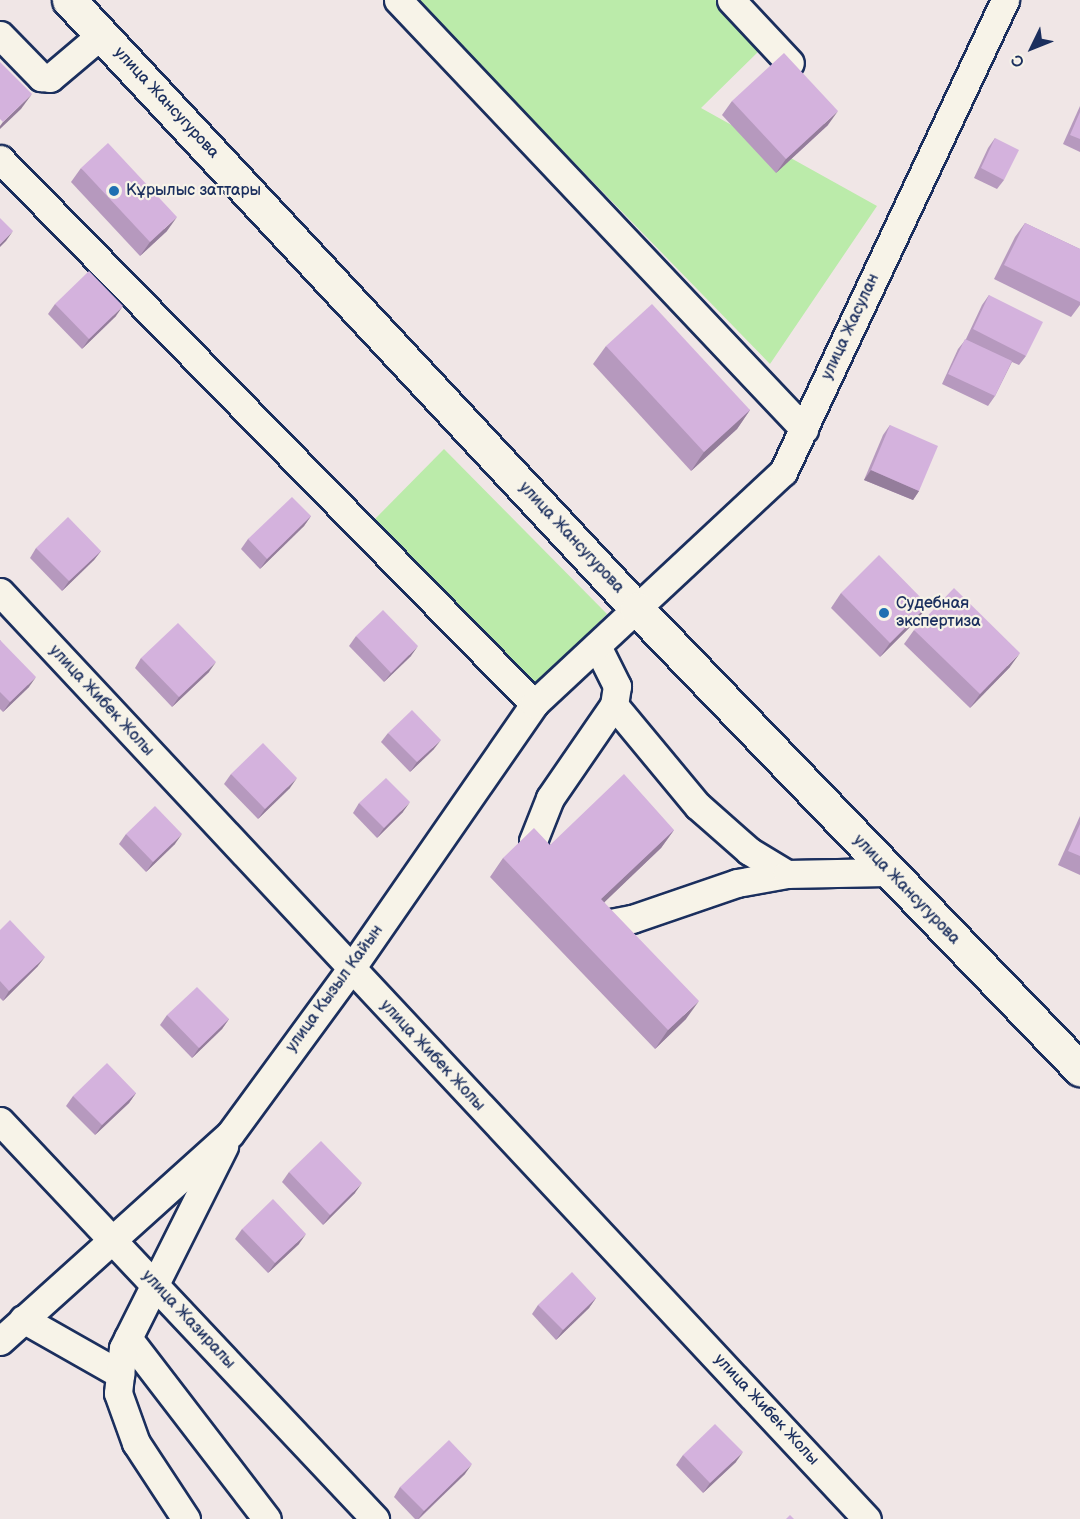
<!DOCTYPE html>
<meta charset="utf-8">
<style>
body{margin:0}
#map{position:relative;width:1080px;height:1519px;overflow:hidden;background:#f0e6e6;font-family:"Balsamiq Sans",sans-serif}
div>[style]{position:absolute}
.green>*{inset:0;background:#bbebaa}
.roads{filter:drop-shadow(2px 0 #1b2f5e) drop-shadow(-2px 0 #1b2f5e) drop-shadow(0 2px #1b2f5e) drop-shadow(0 -2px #1b2f5e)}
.minor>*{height:27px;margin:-13.5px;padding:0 13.5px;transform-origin:13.5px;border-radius:13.5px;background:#f7f3e8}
.major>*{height:33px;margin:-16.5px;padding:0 16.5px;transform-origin:16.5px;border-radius:16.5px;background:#f7f3e8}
.wall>*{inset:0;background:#b699be}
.shaded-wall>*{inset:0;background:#947d9b}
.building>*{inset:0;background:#d4b2dd}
.dots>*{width:16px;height:16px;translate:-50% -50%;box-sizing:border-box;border:3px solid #f7f3e8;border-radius:50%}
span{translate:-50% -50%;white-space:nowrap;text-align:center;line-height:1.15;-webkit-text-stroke:4.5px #f7f3e8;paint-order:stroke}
.street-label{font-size:16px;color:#1b2f5e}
.poi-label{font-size:16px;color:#1b2f5e}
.left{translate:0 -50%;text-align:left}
.north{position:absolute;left:1002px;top:18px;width:60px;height:60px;-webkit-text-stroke:4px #f7f3e8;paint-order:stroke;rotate:227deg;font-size:16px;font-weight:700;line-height:24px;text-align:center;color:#1b2f5e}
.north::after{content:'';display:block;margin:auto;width:21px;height:27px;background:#1b2f5e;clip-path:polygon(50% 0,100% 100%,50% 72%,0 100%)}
</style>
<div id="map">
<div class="green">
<i style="clip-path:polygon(416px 0,715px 0,761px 49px,701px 108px,877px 206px,770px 364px)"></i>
<i style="clip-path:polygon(444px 449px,607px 614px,532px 689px,374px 520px)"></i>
</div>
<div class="roads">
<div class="minor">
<i style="left:398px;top:0;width:591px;rotate:46.58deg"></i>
<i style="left:731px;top:0;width:86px;rotate:46.9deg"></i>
<i style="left:0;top:35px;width:59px;rotate:45.7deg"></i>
<i style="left:41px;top:77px;width:9px;rotate:6deg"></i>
<i style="left:50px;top:78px;width:68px;rotate:-40.2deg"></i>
<i style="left:0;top:159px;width:763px;rotate:45.58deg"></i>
<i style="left:0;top:592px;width:1269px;rotate:46.92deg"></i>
<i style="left:614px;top:705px;width:131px;rotate:50.3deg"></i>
<i style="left:698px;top:806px;width:68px;rotate:41.4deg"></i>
<i style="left:749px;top:851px;width:44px;rotate:31.2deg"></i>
<i style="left:537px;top:863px;width:22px;rotate:-100deg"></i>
<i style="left:533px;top:841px;width:46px;rotate:-68.4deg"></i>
<i style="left:550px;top:798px;width:113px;rotate:-55.5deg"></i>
<i style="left:614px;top:705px;width:19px;rotate:-81deg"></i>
<i style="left:617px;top:686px;width:45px;rotate:-116.6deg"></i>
<i style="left:595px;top:926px;width:38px;rotate:-11deg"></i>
<i style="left:632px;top:919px;width:111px;rotate:-18.9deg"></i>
<i style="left:737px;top:883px;width:51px;rotate:-10.2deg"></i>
<i style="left:787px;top:874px;width:100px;rotate:-1.1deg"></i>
<i style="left:0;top:1121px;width:547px;rotate:46.7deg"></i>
<i style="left:23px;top:1319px;width:112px;rotate:29.6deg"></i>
<i style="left:128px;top:1338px;width:228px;rotate:52.5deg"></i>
<i style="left:0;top:1341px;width:309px;rotate:-42deg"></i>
<i style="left:230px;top:1134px;width:203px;rotate:-53.8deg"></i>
<i style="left:350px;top:970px;width:323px;rotate:-55.3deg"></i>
<i style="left:534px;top:704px;width:340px;rotate:-43deg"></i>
<i style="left:783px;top:472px;width:522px;rotate:-64.81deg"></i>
<i style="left:186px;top:1519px;width:91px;rotate:-123.3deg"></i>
<i style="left:136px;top:1443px;width:53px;rotate:-109.8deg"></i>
<i style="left:118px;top:1393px;width:45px;rotate:-83.7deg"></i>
<i style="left:123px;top:1348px;width:226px;rotate:-63.4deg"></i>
</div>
<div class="major">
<i style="left:69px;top:0;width:833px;rotate:47deg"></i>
<i style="left:637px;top:609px;width:639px;rotate:46.08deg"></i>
</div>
</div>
<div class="wall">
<i style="clip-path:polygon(732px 101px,828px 125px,776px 173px,722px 115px)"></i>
<i style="clip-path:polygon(1080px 106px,1080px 152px,1063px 144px)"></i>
<i style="clip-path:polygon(995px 138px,1004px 180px,997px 189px,974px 178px,988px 148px)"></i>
<i style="clip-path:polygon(81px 168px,167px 231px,140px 256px,71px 182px)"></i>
<i style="clip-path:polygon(1025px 223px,1080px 249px,1080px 305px,1071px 317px,994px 279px,1015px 237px)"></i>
<i style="clip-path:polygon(989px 295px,1026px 356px,1019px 365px,1012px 362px,995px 396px,988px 406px,942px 384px,958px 349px,966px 339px,982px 305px)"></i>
<i style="clip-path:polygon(55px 304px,116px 316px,82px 349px,48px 314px)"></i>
<i style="clip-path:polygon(606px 346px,750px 410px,737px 429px,691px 471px,593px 364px)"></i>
<i style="clip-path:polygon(890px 425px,919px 491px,913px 500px,864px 480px,883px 435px)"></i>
<i style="clip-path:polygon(311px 516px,304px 526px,260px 569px,241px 549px,248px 539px)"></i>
<i style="clip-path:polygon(36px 548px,101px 551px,94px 560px,62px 591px,30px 558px)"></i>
<i style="clip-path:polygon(841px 593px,928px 605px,918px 619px,880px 657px,831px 608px)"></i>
<i style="clip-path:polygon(914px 630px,1010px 667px,970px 708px,904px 644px)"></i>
<i style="clip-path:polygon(356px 636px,411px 656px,384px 682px,349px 646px)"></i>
<i style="clip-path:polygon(0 640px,29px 687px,3px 712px,0 709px)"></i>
<i style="clip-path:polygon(141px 658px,209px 672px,172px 707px,135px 668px)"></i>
<i style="clip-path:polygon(388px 733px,434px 749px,410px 772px,381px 742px)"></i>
<i style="clip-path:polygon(231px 774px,290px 788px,258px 819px,224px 784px)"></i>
<i style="clip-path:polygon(359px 803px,403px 812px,377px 838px,353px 813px)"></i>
<i style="clip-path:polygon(1080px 816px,1080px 875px,1058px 865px)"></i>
<i style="clip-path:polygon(674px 830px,661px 848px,604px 902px,686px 1019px,655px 1049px,490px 877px,503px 858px,550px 845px)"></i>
<i style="clip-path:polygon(126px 834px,175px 844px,146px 872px,119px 844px)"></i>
<i style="clip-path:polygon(0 930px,38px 966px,3px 1001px,0 998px)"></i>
<i style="clip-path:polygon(167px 1015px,229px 1019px,222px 1029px,192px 1058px,160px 1025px)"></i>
<i style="clip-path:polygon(136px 1093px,129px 1103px,95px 1135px,66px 1106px,73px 1096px)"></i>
<i style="clip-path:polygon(289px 1172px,355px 1193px,323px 1225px,282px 1182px)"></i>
<i style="clip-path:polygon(242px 1229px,299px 1244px,268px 1273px,235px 1239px)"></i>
<i style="clip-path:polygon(596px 1298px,589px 1308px,556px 1340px,532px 1314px,538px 1305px)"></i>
<i style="clip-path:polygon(683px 1455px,736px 1462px,703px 1493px,676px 1465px)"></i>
<i style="clip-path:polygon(465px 1474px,419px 1519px,415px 1519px,394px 1497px,400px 1487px)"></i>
</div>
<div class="shaded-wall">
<i style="clip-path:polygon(32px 94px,21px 109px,0 129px,0 126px,3px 122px)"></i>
<i style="clip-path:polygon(838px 111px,828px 125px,776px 173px,786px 159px)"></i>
<i style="clip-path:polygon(177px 217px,167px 231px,140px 256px,150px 242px)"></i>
<i style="clip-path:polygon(13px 231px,6px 241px,0 247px,0 244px)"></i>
<i style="clip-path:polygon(123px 306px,116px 316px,82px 349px,89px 339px)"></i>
<i style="clip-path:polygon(750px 410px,737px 429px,691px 471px,704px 452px)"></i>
<i style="clip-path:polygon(871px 470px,919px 491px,913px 500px,864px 480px)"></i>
<i style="clip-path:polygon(311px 516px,304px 526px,260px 569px,267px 559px)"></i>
<i style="clip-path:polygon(101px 551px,94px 560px,62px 591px,69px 581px)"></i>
<i style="clip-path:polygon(928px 605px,918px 619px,880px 657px,890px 643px)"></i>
<i style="clip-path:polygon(418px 646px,411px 656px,384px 682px,391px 673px)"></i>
<i style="clip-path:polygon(1020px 653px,1010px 667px,970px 708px,980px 694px)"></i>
<i style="clip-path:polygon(216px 662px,209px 672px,172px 707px,179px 697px)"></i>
<i style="clip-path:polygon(36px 677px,29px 687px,3px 712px,10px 702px)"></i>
<i style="clip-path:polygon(441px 740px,434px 749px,410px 772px,417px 762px)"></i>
<i style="clip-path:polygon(297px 778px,290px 788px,258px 819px,265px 809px)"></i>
<i style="clip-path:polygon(410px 802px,403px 812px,377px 838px,384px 828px)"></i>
<i style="clip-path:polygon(674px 830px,661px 848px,588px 918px,601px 899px)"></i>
<i style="clip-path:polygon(182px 834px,175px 844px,146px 872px,153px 862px)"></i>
<i style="clip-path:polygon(45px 957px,38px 966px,3px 1001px,9px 991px)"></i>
<i style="clip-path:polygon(699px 1001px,686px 1019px,655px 1049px,668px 1030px)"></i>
<i style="clip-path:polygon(229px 1019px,222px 1029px,192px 1058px,199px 1048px)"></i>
<i style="clip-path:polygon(136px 1093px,129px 1103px,95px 1135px,102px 1125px)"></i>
<i style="clip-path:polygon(362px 1183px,355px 1193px,323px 1225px,330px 1215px)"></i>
<i style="clip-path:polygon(306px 1234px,299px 1244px,268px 1273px,275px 1263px)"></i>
<i style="clip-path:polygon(596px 1298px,589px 1308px,556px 1340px,563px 1330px)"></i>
<i style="clip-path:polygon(743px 1452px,736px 1462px,703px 1493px,710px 1483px)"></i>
<i style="clip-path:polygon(472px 1464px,465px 1474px,418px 1519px,424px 1511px)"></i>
</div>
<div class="building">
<i style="clip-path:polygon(784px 53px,838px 111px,786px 159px,732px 101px)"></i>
<i style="clip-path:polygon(0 62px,32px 94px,3px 122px,0 119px)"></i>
<i style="clip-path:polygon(1080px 112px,1080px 139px,1070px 135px)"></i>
<i style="clip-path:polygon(995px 138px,1019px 150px,1004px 180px,981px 168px)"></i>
<i style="clip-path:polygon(108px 143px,177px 217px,150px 242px,81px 168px)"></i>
<i style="clip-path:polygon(0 218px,13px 231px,0 244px)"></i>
<i style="clip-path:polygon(1025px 223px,1080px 249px,1080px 302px,1004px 265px)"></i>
<i style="clip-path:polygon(89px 271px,123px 306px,89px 339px,55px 304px)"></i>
<i style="clip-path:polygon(989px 295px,1043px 322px,1026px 356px,973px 329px)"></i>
<i style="clip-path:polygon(652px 304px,750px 410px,704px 452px,606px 346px)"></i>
<i style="clip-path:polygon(965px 339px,1012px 361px,995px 396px,948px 374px)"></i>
<i style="clip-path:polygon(890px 425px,938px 446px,919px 491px,871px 470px)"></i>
<i style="clip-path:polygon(292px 497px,311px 516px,267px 559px,248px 539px)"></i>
<i style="clip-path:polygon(68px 517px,101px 551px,69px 581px,36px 548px)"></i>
<i style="clip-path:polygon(879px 555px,928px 605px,890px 643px,841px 593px)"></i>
<i style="clip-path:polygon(954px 588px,1020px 653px,980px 694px,914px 630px)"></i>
<i style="clip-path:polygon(383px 610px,418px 646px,391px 673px,356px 636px)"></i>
<i style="clip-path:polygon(178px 623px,216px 662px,179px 697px,141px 658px)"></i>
<i style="clip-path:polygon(0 640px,36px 677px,10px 702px,0 692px)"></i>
<i style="clip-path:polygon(412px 710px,441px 740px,417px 762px,388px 733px)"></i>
<i style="clip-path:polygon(263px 743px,297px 778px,265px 809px,231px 774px)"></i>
<i style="clip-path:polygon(624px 774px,674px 830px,601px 899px,699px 1001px,668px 1030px,503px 858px,534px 828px,550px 845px)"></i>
<i style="clip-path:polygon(386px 778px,410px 802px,384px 828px,359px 803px)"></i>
<i style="clip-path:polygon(155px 806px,182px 834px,153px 862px,126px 834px)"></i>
<i style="clip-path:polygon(1080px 824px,1080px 856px,1068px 851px)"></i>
<i style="clip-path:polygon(10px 920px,45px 957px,9px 991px,0 981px,0 930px)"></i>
<i style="clip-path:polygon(197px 987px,229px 1019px,199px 1048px,167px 1015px)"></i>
<i style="clip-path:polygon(107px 1063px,136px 1093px,102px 1125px,73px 1096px)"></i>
<i style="clip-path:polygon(321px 1141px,362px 1183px,330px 1215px,289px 1172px)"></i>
<i style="clip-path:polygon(273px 1199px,306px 1234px,275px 1263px,242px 1229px)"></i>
<i style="clip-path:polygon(572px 1272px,596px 1298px,563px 1330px,538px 1305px)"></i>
<i style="clip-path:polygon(715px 1424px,743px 1452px,710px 1483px,683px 1455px)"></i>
<i style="clip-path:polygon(449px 1440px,472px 1464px,424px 1511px,400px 1487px)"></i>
<i style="clip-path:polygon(790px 1515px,794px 1519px,786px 1519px)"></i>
</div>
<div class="dots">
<i style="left:114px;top:191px;background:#1f6fb2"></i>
<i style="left:884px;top:613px;background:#1f6fb2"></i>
</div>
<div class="street-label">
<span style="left:166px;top:103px;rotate:47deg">улица Жансугурова</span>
<span style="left:851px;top:327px;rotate:-65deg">улица Жасулан</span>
<span style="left:571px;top:538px;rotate:47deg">улица Жансугурова</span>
<span style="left:101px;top:701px;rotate:47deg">улица Жибек Жолы</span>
<span style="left:906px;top:890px;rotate:46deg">улица Жансугурова</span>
<span style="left:335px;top:989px;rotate:-54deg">улица Кызыл Кайын</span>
<span style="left:432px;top:1056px;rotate:47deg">улица Жибек Жолы</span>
<span style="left:188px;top:1320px;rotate:47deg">улица Жазиралы</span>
<span style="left:766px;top:1410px;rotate:47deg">улица Жибек Жолы</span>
</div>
<div class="poi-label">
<span class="left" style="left:126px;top:191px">Кұрылыс заттары</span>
<span class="left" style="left:896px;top:613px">Судебная<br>экспертиза</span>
</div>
<div class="north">С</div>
</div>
